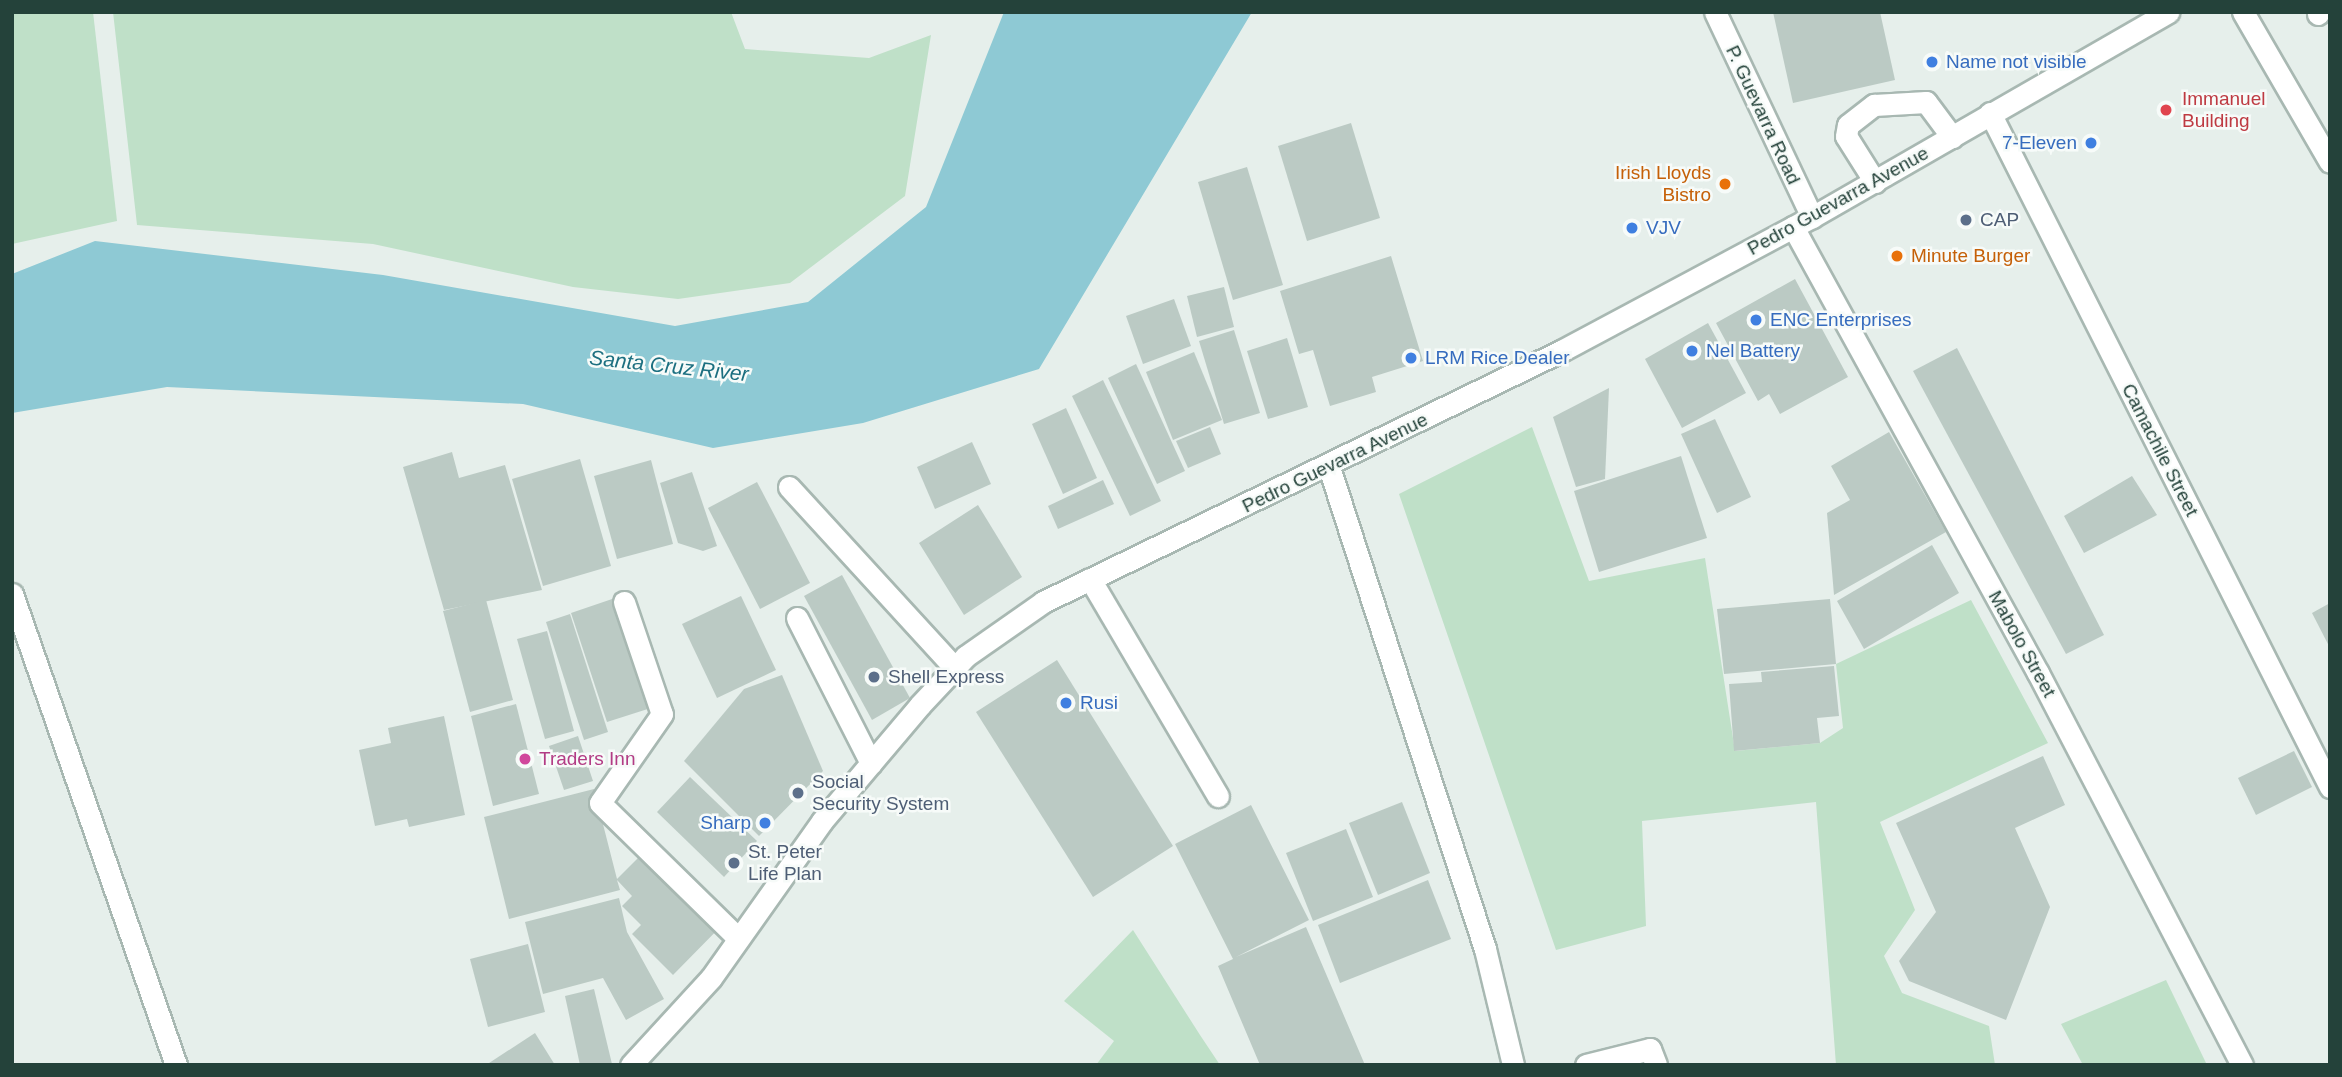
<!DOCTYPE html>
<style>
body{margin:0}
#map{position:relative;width:2342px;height:1077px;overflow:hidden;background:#e6efeb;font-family:Helvetica,sans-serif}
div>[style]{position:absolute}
.green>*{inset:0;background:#bfe0c8}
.water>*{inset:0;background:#8ec9d4}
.building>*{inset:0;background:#bbcac4}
.roads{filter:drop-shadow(2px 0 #a8b8b2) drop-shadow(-2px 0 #a8b8b2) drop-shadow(0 2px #a8b8b2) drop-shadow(0 -2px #a8b8b2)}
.lane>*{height:21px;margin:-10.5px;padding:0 10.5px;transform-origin:10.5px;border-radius:10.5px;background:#fff}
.street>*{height:21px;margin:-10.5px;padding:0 10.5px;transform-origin:10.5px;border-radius:10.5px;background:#fff}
.secondary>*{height:21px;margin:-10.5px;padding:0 10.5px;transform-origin:10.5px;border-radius:10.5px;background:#fff}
.dots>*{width:19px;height:19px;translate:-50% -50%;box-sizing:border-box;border:4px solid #f7fbf9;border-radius:50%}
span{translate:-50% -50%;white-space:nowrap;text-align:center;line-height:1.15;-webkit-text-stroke:5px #f7fbf9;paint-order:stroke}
.shop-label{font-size:19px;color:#366cbe}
.left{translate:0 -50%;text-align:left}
.right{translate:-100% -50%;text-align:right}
.health-label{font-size:19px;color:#be3a42}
.street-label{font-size:19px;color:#24423a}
.food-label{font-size:19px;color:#c56008}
.service-label{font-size:19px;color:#4e5e75}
.hotel-label{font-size:19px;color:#b23c85}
.water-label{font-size:21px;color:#1c6f80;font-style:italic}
.frame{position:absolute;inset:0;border:14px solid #24423a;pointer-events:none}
</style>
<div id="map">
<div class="green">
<i style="clip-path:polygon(12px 12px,93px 12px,117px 221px,12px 244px)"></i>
<i style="clip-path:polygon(113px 12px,731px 12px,745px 49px,869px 58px,931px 35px,905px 196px,790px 283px,678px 299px,573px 287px,373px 244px,137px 225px)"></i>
<i style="clip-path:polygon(1532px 427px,1589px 581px,1705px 558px,1735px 751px,1820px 743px,1843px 728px,1836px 664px,1971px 600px,2048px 743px,1880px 822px,1915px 910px,1884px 956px,1902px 993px,1989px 1026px,1995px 1065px,1836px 1065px,1816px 802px,1642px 821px,1646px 926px,1556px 950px,1399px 494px)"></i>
<i style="clip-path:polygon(1133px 930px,1200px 1035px,1220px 1065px,1096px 1065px,1114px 1041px,1064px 1001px)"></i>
<i style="clip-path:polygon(2166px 980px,2207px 1065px,2083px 1065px,2061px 1024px)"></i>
</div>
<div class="water">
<i style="clip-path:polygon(1004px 12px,1252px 12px,1039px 369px,863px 423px,713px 448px,523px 404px,167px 387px,12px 413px,12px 274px,95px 241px,383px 275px,675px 326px,808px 302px,926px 207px)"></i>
</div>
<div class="building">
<i style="clip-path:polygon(1773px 12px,1880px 12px,1895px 80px,1793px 103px)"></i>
<i style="clip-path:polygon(1351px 123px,1380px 218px,1307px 241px,1278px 146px)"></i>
<i style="clip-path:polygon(1247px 167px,1283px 285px,1233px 300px,1198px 182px)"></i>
<i style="clip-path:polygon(1391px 256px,1423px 361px,1372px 377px,1376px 392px,1330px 406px,1313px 350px,1299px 354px,1280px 291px)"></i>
<i style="clip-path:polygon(1795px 279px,1848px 377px,1780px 414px,1769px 394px,1758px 401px,1716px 323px)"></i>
<i style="clip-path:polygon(1224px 287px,1234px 327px,1197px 337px,1187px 296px)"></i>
<i style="clip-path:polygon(1174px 299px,1191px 346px,1143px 364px,1126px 316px)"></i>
<i style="clip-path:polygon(1708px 323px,1746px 393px,1682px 428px,1645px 359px)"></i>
<i style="clip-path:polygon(1234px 330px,1260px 413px,1224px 424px,1199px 341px)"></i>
<i style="clip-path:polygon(1287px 338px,1308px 407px,1268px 419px,1247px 351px)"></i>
<i style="clip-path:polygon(1957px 348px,2104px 635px,2066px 654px,1913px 371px)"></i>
<i style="clip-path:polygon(1194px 352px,1222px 420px,1173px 440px,1146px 372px)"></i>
<i style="clip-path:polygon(1136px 364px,1185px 471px,1157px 484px,1108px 378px)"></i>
<i style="clip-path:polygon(1103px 380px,1161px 501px,1130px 516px,1072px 396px)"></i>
<i style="clip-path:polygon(1609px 388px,1605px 479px,1576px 487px,1553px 417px)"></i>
<i style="clip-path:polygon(1066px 408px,1097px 478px,1063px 494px,1032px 424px)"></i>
<i style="clip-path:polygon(1715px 419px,1751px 497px,1717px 513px,1681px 434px)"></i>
<i style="clip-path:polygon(1210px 427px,1221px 454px,1188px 468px,1176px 441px)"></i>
<i style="clip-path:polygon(1889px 432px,1946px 532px,1834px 595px,1827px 513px,1850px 500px,1831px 466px)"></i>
<i style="clip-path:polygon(972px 442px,991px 484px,935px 509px,917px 467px)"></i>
<i style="clip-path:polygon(452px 452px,459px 478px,505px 465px,542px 590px,444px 610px,403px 467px)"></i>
<i style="clip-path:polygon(1681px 456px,1707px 538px,1599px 572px,1574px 491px)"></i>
<i style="clip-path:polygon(580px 459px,611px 566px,543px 586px,512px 479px)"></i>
<i style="clip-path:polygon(651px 460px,673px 544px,617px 559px,594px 476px)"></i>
<i style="clip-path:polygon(692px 472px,717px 546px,703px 551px,678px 543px,660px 483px)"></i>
<i style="clip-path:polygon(2132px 476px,2157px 515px,2084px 553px,2064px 516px)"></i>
<i style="clip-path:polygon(1103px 480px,1114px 504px,1058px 529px,1048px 506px)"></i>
<i style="clip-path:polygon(757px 482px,810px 583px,760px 609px,708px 508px)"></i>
<i style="clip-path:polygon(978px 505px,1022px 577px,964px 615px,919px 543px)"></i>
<i style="clip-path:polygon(1932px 545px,1959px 593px,1864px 649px,1837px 601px)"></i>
<i style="clip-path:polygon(842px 575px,910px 698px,872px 720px,804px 596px)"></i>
<i style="clip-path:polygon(741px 596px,776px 670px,717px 698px,682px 624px)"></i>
<i style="clip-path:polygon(618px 597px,654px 707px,607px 722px,571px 613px)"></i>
<i style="clip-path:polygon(1830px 599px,1836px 664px,1724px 674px,1717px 609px)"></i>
<i style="clip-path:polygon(486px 600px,513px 700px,470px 712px,443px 611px)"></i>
<i style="clip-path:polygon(2330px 603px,2330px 648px,2312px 613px)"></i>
<i style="clip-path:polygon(570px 614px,608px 732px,584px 740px,546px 622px)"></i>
<i style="clip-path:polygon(547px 631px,574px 731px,545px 739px,517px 639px)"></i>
<i style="clip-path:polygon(1057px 660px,1173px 846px,1093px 897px,976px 712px)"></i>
<i style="clip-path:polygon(1834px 666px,1839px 716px,1817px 718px,1820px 743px,1734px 751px,1729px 684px,1762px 682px,1761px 672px)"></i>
<i style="clip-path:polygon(782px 675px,823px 771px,759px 836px,684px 761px,744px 689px)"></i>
<i style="clip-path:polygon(516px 704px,539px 794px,493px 806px,471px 716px)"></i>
<i style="clip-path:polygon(444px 716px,465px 815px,409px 827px,407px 819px,375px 826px,359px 750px,391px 743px,388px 728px)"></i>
<i style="clip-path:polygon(578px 736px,593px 781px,564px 790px,549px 746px)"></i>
<i style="clip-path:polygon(2294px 751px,2312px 787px,2256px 815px,2238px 778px)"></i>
<i style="clip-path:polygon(2043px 756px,2065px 805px,2015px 828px,2050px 907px,2006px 1020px,1909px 981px,1899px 961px,1936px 912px,1896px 823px)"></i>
<i style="clip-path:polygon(690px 777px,757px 841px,724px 877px,657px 812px)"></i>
<i style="clip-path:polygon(594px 789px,617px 879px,655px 841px,730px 917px,673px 975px,632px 934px,641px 925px,622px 906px,632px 896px,617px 880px,620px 890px,509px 919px,484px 817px)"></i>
<i style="clip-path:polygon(1402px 802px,1430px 873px,1378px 895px,1349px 823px)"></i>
<i style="clip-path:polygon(1251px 805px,1309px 920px,1236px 957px,1306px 927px,1365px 1065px,1260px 1065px,1218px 966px,1233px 959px,1175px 844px)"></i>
<i style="clip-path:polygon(1346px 829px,1373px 897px,1313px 921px,1286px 853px)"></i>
<i style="clip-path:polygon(1428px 880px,1451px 939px,1340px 983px,1318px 925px)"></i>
<i style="clip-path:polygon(619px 898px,627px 932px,664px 999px,626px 1020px,603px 978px,543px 994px,525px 922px)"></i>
<i style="clip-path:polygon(528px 944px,545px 1012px,488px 1027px,470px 959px)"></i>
<i style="clip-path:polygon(594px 989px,612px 1064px,609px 1065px,580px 1065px,565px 996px)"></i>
<i style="clip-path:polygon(535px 1033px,555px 1065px,486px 1065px)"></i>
</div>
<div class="roads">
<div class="lane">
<i style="left:2318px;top:14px;width:2px;rotate:-63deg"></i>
<i style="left:1875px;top:182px;width:54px;rotate:-122.2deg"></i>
<i style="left:1846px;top:136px;width:11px;rotate:-80deg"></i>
<i style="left:1848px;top:125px;width:33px;rotate:-38deg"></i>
<i style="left:1874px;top:105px;width:52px;rotate:-3.3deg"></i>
<i style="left:1926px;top:102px;width:44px;rotate:53.4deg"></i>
<i style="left:789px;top:487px;width:246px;rotate:47.5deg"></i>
<i style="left:1090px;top:579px;width:252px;rotate:59.5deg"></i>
<i style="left:624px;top:602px;width:118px;rotate:71.3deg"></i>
<i style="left:662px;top:714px;width:108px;rotate:124.9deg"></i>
<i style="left:600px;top:803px;width:193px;rotate:44.4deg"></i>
<i style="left:797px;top:618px;width:163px;rotate:63deg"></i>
</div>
<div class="street">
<i style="left:1715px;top:12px;width:227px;rotate:64.7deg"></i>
<i style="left:2243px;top:12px;width:173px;rotate:59.9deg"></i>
<i style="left:1990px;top:113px;width:755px;rotate:63.23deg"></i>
<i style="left:1793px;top:227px;width:509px;rotate:61.22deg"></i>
<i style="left:2038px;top:673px;width:442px;rotate:62.5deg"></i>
<i style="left:1329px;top:467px;width:507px;rotate:72.07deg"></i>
<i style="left:1485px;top:949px;width:119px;rotate:76.4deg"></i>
<i style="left:12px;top:594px;width:499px;rotate:70.8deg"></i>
<i style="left:1586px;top:1065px;width:66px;rotate:-14deg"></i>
<i style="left:1650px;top:1049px;width:17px;rotate:69deg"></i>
</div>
<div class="secondary">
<i style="left:631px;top:1065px;width:118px;rotate:-47.4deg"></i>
<i style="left:711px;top:978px;width:192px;rotate:-54.7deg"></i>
<i style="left:822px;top:821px;width:152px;rotate:-49.8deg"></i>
<i style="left:920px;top:705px;width:67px;rotate:-46.8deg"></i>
<i style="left:966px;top:656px;width:94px;rotate:-35deg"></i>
<i style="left:1043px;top:602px;width:576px;rotate:-25.85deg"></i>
<i style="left:1561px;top:351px;width:285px;rotate:-28.1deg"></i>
<i style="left:1812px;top:217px;width:411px;rotate:-29.9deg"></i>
</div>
</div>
<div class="dots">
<i style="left:1932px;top:62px;background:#3f7fe0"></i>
<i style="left:2166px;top:110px;background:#e0444e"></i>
<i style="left:2091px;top:143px;background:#3f7fe0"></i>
<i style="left:1725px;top:184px;background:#e8710a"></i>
<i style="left:1966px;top:220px;background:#5c6f8a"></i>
<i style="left:1632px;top:228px;background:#3f7fe0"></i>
<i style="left:1897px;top:256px;background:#e8710a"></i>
<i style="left:1756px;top:320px;background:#3f7fe0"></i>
<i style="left:1692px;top:351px;background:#3f7fe0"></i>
<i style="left:1411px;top:358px;background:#3f7fe0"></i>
<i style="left:874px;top:677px;background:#5c6f8a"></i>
<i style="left:1066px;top:703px;background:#3f7fe0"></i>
<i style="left:525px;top:759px;background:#d1479c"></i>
<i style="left:798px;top:793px;background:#5c6f8a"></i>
<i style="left:765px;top:823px;background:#3f7fe0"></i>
<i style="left:734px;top:863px;background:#5c6f8a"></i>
</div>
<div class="shop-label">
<span class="left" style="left:1946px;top:62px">Name not visible</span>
<span class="right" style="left:2077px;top:143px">7-Eleven</span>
<span class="left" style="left:1646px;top:228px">VJV</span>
<span class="left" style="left:1770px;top:320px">ENC Enterprises</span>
<span class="left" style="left:1706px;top:351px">Nel Battery</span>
<span class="left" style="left:1425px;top:358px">LRM Rice Dealer</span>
<span class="left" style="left:1080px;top:703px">Rusi</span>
<span class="right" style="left:751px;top:823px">Sharp</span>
</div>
<div class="health-label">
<span class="left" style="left:2182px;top:110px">Immanuel<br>Building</span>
</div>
<div class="street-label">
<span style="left:1763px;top:115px;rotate:65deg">P. Guevarra Road</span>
<span style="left:1838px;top:201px;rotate:-29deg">Pedro Guevarra Avenue</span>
<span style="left:2160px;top:450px;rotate:63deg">Camachile Street</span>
<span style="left:1335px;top:463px;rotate:-26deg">Pedro Guevarra Avenue</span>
<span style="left:2022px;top:644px;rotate:61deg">Mabolo Street</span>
</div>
<div class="food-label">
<span class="right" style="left:1711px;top:184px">Irish Lloyds<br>Bistro</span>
<span class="left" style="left:1911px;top:256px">Minute Burger</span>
</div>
<div class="service-label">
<span class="left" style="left:1980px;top:220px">CAP</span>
<span class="left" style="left:888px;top:677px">Shell Express</span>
<span class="left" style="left:812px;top:793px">Social<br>Security System</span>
<span class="left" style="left:748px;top:863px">St. Peter<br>Life Plan</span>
</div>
<div class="hotel-label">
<span class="left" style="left:539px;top:759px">Traders Inn</span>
</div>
<div class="water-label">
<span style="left:669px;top:366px;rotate:6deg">Santa Cruz River</span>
</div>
<div class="frame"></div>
</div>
